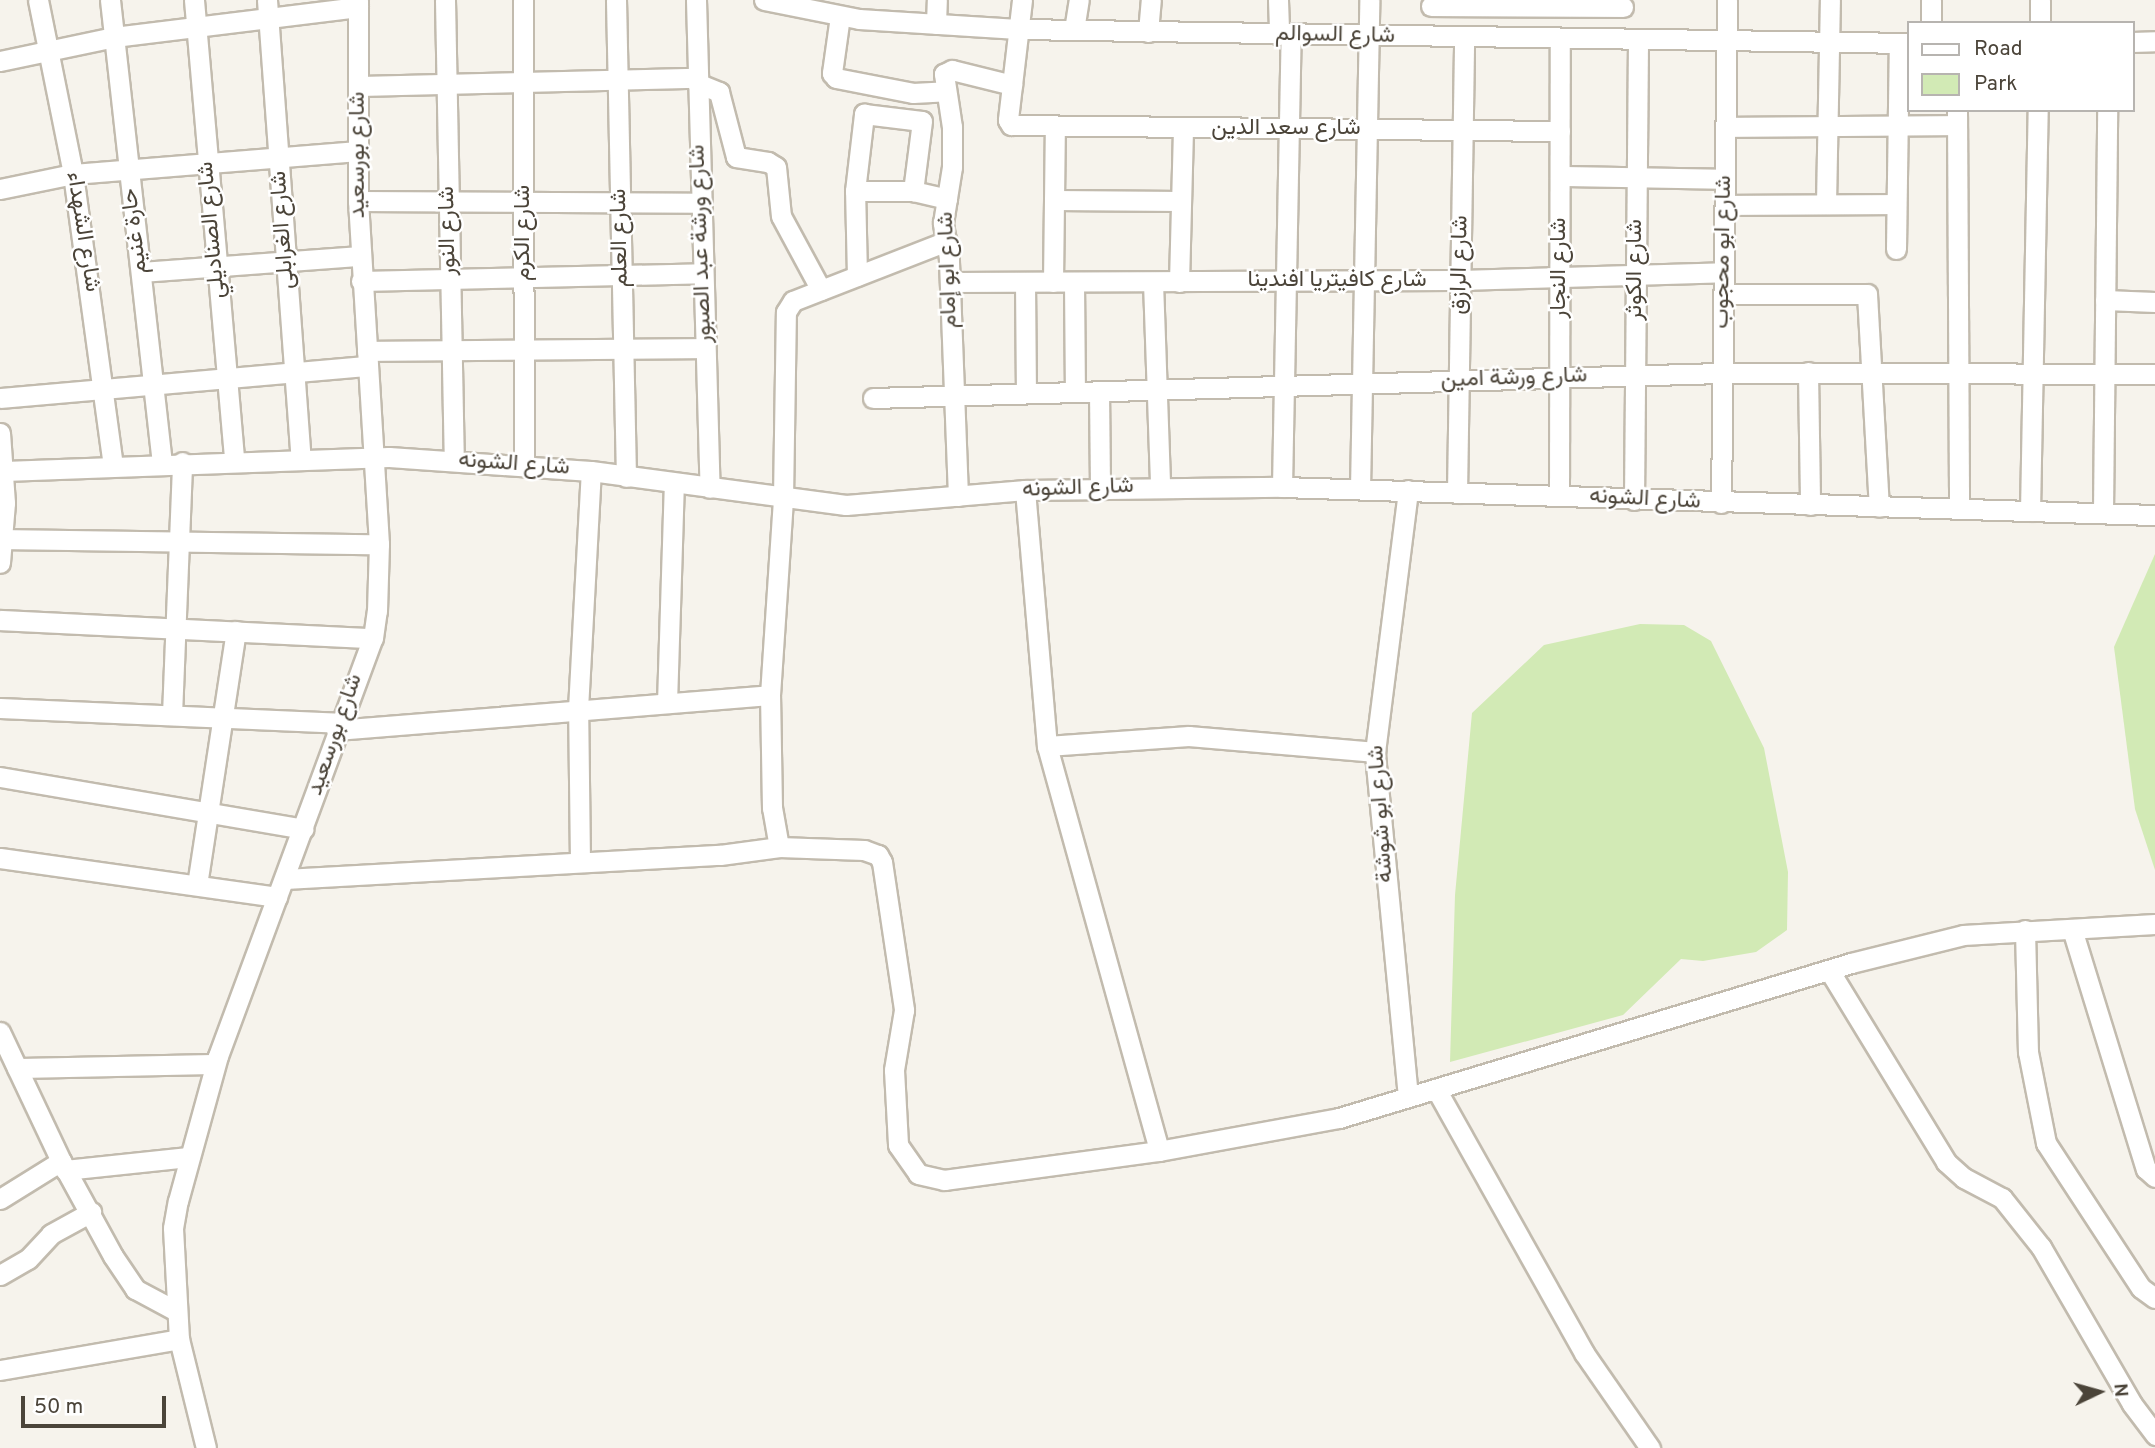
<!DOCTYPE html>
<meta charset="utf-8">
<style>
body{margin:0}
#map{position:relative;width:2155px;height:1448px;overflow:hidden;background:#f6f3ec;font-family:Overpass,Vazirmatn,sans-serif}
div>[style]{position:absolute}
.green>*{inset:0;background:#d2eab5}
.roads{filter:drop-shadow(2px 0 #c2bbae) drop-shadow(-2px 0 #c2bbae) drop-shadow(0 2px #c2bbae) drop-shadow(0 -2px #c2bbae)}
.street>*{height:19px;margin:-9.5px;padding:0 9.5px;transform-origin:9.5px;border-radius:9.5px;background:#fff}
span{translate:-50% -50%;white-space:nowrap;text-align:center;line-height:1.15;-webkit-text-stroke:5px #fff;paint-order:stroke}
.street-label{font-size:23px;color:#4b4439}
.legend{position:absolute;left:1907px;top:21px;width:228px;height:91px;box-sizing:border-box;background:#fff;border:2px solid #b7b4b0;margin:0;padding:9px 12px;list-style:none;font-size:21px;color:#4b4439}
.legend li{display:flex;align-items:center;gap:14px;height:35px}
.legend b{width:35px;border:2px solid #b7b4b0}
.north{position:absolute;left:2064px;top:1357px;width:70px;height:70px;-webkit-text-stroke:5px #fff;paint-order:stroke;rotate:85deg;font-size:19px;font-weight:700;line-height:28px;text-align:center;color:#4b4439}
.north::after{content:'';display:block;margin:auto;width:24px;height:32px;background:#4b4439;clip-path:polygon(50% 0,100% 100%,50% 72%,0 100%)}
.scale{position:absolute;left:21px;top:1396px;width:145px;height:32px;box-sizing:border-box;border:4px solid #4b4439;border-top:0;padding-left:9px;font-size:21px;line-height:24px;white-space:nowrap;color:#4b4439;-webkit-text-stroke:5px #fff;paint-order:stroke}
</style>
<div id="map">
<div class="green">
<i style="clip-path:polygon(2155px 554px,2155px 870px,2135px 809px,2114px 647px)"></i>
<i style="clip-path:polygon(1640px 624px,1684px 625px,1711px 641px,1764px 748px,1788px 872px,1787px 930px,1756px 952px,1703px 961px,1681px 959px,1623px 1015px,1450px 1062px,1455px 895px,1472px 713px,1544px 645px)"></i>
</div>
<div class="roads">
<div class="street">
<i style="left:38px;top:0;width:177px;rotate:78.6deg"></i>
<i style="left:73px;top:174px;width:294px;rotate:82.2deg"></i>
<i style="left:110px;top:0;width:466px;rotate:83.6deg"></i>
<i style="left:194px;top:0;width:463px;rotate:85deg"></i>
<i style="left:267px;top:0;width:460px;rotate:85.8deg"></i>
<i style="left:445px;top:0;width:461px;rotate:88.9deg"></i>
<i style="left:523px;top:0;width:466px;rotate:89.9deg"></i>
<i style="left:616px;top:0;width:477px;rotate:88.8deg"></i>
<i style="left:696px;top:0;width:488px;rotate:88.4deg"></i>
<i style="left:764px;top:0;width:97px;rotate:11.3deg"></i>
<i style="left:859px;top:19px;width:159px;rotate:3.6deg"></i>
<i style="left:1018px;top:29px;width:890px;rotate:0.9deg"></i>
<i style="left:1022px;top:0;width:121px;rotate:96.7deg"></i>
<i style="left:1008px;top:120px;width:6px;rotate:59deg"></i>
<i style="left:1011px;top:125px;width:549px;rotate:0.63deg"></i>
<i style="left:1278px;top:0;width:35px;rotate:88deg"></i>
<i style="left:2040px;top:0;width:23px;rotate:90deg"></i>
<i style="left:1431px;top:6px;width:192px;rotate:0.3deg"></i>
<i style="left:840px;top:16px;width:58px;rotate:98deg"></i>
<i style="left:832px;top:73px;width:6px;rotate:51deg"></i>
<i style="left:836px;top:78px;width:78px;rotate:11deg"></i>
<i style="left:913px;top:93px;width:33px;rotate:-3deg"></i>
<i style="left:1931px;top:23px;width:23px;rotate:-90deg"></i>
<i style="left:936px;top:24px;width:24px;rotate:-88deg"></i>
<i style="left:1074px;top:30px;width:30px;rotate:-81deg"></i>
<i style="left:1148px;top:32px;width:32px;rotate:-85deg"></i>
<i style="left:2132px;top:42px;width:23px;rotate:-2deg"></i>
<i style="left:0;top:61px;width:116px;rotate:-11.9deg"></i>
<i style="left:114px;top:37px;width:246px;rotate:-7deg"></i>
<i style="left:697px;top:83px;width:24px;rotate:22deg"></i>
<i style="left:719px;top:92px;width:67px;rotate:75.3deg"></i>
<i style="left:736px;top:157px;width:32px;rotate:9deg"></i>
<i style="left:768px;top:162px;width:9px;rotate:32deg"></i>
<i style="left:776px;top:167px;width:49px;rotate:84.2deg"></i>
<i style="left:781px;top:216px;width:84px;rotate:61.6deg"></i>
<i style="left:359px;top:86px;width:338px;rotate:-1.4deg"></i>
<i style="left:1957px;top:110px;width:399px;rotate:89.7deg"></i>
<i style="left:1725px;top:127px;width:232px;rotate:-0.5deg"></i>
<i style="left:1560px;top:176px;width:165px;rotate:1deg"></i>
<i style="left:0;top:189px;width:75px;rotate:-11.6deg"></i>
<i style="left:73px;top:174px;width:286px;rotate:-4.6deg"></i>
<i style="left:855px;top:191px;width:58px"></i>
<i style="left:913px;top:191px;width:35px;rotate:13deg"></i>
<i style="left:1054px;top:200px;width:127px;rotate:0.5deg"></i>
<i style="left:358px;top:201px;width:343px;rotate:0.3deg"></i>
<i style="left:1826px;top:204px;width:204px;rotate:-88.9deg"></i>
<i style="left:1725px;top:205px;width:171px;rotate:-0.3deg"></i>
<i style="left:1896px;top:249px;width:206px;rotate:-89.2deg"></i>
<i style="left:141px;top:272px;width:220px;rotate:-4.2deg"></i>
<i style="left:857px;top:276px;width:85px;rotate:-91.3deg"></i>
<i style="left:855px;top:191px;width:78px;rotate:-83.3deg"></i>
<i style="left:864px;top:114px;width:58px;rotate:6.9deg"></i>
<i style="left:922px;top:121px;width:71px;rotate:97.3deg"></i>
<i style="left:361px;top:281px;width:342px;rotate:-1.3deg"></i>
<i style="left:950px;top:282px;width:510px;rotate:-0.22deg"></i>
<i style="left:1460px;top:280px;width:264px;rotate:-1.7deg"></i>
<i style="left:1025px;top:282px;width:111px;rotate:89.5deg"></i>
<i style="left:1053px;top:282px;width:155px;rotate:-89.3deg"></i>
<i style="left:1074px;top:282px;width:110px;rotate:89.5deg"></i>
<i style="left:1153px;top:282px;width:205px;rotate:88deg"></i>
<i style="left:1179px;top:282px;width:154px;rotate:-88.5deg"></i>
<i style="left:1723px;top:294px;width:144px"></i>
<i style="left:1867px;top:294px;width:213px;rotate:86.8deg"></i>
<i style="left:2105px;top:300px;width:50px;rotate:2.3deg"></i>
<i style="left:367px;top:351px;width:338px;rotate:-0.5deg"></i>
<i style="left:1808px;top:372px;width:133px;rotate:89.1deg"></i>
<i style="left:1099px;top:391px;width:96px;rotate:89.4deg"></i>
<i style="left:0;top:398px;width:369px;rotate:-5deg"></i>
<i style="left:873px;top:398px;width:849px;rotate:-1.69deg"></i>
<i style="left:1722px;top:373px;width:433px;rotate:0.1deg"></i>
<i style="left:0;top:433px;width:70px;rotate:85.9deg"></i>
<i style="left:5px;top:503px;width:60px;rotate:94.8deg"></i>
<i style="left:4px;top:471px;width:385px;rotate:-2.1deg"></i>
<i style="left:389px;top:457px;width:202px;rotate:4deg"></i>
<i style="left:591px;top:471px;width:257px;rotate:7.6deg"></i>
<i style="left:846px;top:505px;width:180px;rotate:-4.8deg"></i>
<i style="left:1025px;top:490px;width:257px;rotate:-0.7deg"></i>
<i style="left:1282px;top:487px;width:873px;rotate:1.84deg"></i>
<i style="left:1282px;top:487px;width:452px;rotate:-88.9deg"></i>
<i style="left:1360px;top:489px;width:489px;rotate:-88.9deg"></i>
<i style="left:1025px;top:490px;width:257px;rotate:85.1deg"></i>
<i style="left:1047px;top:746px;width:420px;rotate:74.5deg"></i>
<i style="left:1457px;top:493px;width:455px;rotate:-89.1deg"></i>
<i style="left:958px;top:496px;width:238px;rotate:-92.2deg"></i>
<i style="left:949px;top:258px;width:36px;rotate:-100deg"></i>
<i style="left:943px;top:223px;width:57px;rotate:-80.9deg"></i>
<i style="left:952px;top:167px;width:40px;rotate:-90deg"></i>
<i style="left:952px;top:127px;width:54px;rotate:-98.6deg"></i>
<i style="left:944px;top:74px;width:9px;rotate:-27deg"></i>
<i style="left:952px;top:70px;width:62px;rotate:14deg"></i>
<i style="left:1559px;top:496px;width:455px;rotate:-89.9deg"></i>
<i style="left:1634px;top:500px;width:459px;rotate:-89.5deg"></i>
<i style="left:1721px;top:503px;width:503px;rotate:-89.32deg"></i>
<i style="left:2030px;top:511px;width:401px;rotate:-88.9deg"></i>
<i style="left:2103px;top:512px;width:402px;rotate:-89.4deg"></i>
<i style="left:2px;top:539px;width:377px;rotate:0.8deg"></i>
<i style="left:0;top:620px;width:373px;rotate:2.8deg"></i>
<i style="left:667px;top:703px;width:219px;rotate:-88.2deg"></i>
<i style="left:0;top:708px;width:339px;rotate:2.5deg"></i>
<i style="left:172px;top:715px;width:253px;rotate:-87.7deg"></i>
<i style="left:336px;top:730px;width:435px;rotate:-4.6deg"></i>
<i style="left:1047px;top:746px;width:142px;rotate:-4deg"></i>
<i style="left:1189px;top:736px;width:187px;rotate:4.9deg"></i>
<i style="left:0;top:777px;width:308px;rotate:9.7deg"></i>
<i style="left:779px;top:847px;width:85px;rotate:2deg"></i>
<i style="left:864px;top:850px;width:15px;rotate:20deg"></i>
<i style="left:878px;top:855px;width:8px;rotate:60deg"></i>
<i style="left:882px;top:862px;width:150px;rotate:81.5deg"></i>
<i style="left:904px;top:1010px;width:61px;rotate:99.5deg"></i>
<i style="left:894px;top:1070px;width:75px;rotate:86.9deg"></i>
<i style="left:898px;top:1145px;width:35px;rotate:55deg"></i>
<i style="left:918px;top:1174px;width:27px;rotate:13deg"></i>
<i style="left:944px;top:1180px;width:217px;rotate:-7.7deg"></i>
<i style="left:1159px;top:1151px;width:183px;rotate:-10.4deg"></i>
<i style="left:1339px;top:1118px;width:535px;rotate:-16.84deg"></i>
<i style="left:1851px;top:963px;width:115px;rotate:-14deg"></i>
<i style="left:1963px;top:935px;width:192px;rotate:-3.3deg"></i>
<i style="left:0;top:858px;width:280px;rotate:8deg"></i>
<i style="left:580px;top:862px;width:153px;rotate:-90.7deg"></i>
<i style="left:578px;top:709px;width:238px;rotate:-86.9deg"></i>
<i style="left:285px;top:879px;width:436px;rotate:-3.2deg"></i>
<i style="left:720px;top:855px;width:60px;rotate:-7.7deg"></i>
<i style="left:779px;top:847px;width:40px;rotate:-100deg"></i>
<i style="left:772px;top:808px;width:113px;rotate:-91deg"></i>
<i style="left:770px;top:695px;width:197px;rotate:-86.2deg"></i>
<i style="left:783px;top:498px;width:186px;rotate:-89.1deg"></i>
<i style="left:786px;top:312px;width:13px;rotate:-58deg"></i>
<i style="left:793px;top:301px;width:165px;rotate:-21.3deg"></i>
<i style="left:197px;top:885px;width:257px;rotate:-81.3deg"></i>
<i style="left:2072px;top:929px;width:251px;rotate:72.9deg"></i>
<i style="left:2146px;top:1169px;width:12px;rotate:42deg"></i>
<i style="left:2025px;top:930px;width:122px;rotate:88.6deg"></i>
<i style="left:2028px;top:1052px;width:93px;rotate:78.8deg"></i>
<i style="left:2046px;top:1143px;width:173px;rotate:56.8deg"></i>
<i style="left:2141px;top:1288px;width:17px;rotate:36deg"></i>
<i style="left:1829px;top:970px;width:225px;rotate:58.6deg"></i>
<i style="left:1946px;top:1162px;width:24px;rotate:42deg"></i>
<i style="left:1964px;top:1178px;width:43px;rotate:27.8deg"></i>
<i style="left:2002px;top:1198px;width:63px;rotate:51.5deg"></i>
<i style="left:2041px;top:1247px;width:181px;rotate:59.9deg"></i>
<i style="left:2132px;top:1404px;width:39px;rotate:53deg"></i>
<i style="left:0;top:1032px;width:143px;rotate:64.7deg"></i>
<i style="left:61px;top:1161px;width:108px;rotate:61.3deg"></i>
<i style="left:113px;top:1256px;width:40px;rotate:56deg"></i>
<i style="left:135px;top:1289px;width:47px;rotate:28.2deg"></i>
<i style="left:17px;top:1068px;width:198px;rotate:-1.2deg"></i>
<i style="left:1436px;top:1089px;width:303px;rotate:60.7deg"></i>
<i style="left:1584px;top:1353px;width:116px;rotate:55.2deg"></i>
<i style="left:1408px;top:1097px;width:347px;rotate:-95.5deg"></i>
<i style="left:1375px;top:752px;width:264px;rotate:-82.8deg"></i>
<i style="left:65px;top:1170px;width:124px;rotate:-6deg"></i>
<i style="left:0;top:1199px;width:72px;rotate:-31.9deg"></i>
<i style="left:0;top:1275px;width:32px;rotate:-30deg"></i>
<i style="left:28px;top:1259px;width:34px;rotate:-47deg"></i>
<i style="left:51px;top:1234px;width:46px;rotate:-28.8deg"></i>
<i style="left:0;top:1370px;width:182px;rotate:-9.8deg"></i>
<i style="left:206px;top:1448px;width:112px;rotate:-103.9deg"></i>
<i style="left:179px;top:1339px;width:111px;rotate:-93.1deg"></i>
<i style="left:173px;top:1228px;width:27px;rotate:-80deg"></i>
<i style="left:178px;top:1201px;width:150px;rotate:-74.6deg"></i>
<i style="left:218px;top:1056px;width:446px;rotate:-69.7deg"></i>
<i style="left:373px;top:638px;width:27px;rotate:-82deg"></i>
<i style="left:377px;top:611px;width:67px;rotate:-88.3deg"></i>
<i style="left:379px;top:544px;width:344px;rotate:-93.5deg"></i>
<i style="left:358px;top:201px;width:201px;rotate:-90deg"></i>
</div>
</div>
<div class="street-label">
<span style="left:1335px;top:36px;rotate:1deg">شارع السوالم</span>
<span style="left:1286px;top:129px">شارع سعد الدين</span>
<span style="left:359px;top:155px;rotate:-90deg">شارع بورسعيد</span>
<span style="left:213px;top:230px;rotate:-95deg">شارع الصناديلي</span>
<span style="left:284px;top:230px;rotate:-94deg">شارع الغرابلى</span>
<span style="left:136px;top:231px;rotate:-97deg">حارة غنيم</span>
<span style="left:449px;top:231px;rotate:-91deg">شارع النور</span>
<span style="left:82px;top:232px;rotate:81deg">شارع الشهداء</span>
<span style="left:524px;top:233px;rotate:-90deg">شارع الكرم</span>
<span style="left:621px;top:238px;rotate:-91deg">شارع العلم</span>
<span style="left:702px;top:244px;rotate:-92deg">شارع ورشة عبد الصبور</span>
<span style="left:1724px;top:252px;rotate:-89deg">شارع ابو محجوب</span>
<span style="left:1461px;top:265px;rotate:-89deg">شارع الرازق</span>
<span style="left:1560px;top:268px;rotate:-90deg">شارع النجار</span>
<span style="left:949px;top:270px;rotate:-92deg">شارع ابو إمام</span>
<span style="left:1636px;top:270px;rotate:-90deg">شارع الكوثر</span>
<span style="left:1337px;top:281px">شارع كافيتريا افندينا</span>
<span style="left:1514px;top:379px;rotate:-2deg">شارع ورشة امين</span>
<span style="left:514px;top:465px;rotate:4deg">شارع الشونه</span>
<span style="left:1078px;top:489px;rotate:-2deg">شارع الشونه</span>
<span style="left:1645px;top:500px;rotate:3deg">شارع الشونه</span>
<span style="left:336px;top:735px;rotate:-71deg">شارع بورسعيد</span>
<span style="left:1382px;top:814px;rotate:-94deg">شارع ابو شوشة</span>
</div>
<ul class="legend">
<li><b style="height:9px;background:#fff"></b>Road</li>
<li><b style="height:19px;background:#d2eab5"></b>Park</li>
</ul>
<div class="north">N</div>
<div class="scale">50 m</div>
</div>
